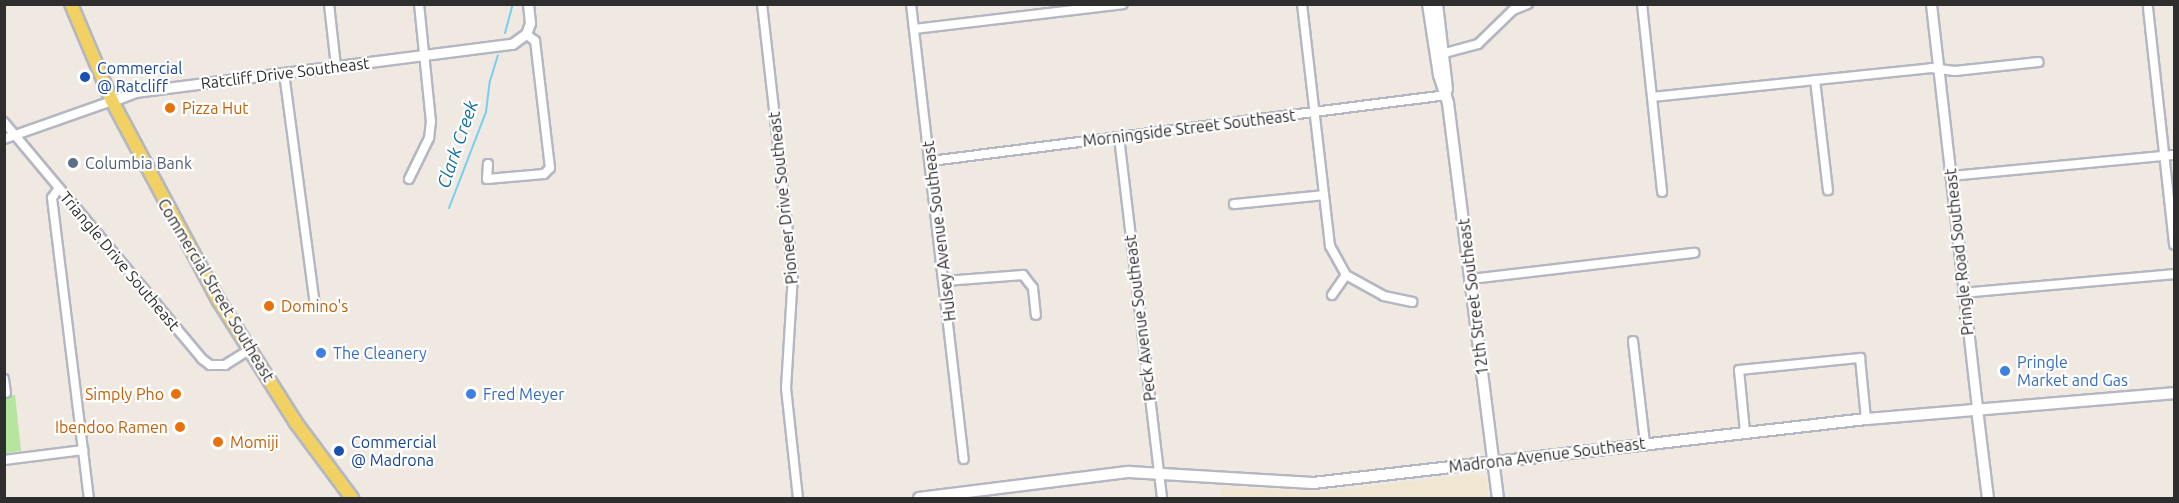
<!DOCTYPE html>
<style>
body{margin:0}
#map{position:relative;width:2179px;height:503px;overflow:hidden;background:#efe9e1;font-family:Ubuntu,sans-serif}
div>[style]{position:absolute}
.education>*{inset:0;background:#f0e6d1}
.green>*{inset:0;background:#b6e59e}
.stream>*{height:2px;margin:-1px;padding:0 1px;transform-origin:1px;border-radius:1px;background:#75cff0}
.roads{filter:drop-shadow(2px 0 #b4b7c1) drop-shadow(-2px 0 #b4b7c1) drop-shadow(0 2px #b4b7c1) drop-shadow(0 -2px #b4b7c1)}
.minor>*{height:8px;margin:-4px;padding:0 4px;transform-origin:4px;border-radius:4px;background:#fff}
.tertiary>*{height:9px;margin:-4.5px;padding:0 4.5px;transform-origin:4.5px;border-radius:4.5px;background:#fff}
.secondary>*{height:10px;margin:-5px;padding:0 5px;transform-origin:5px;border-radius:5px;background:#fff}
.primary>*{height:12px;margin:-6px;padding:0 6px;transform-origin:6px;border-radius:6px;background:#f2d163}
.dots>*{width:16px;height:16px;translate:-50% -50%;box-sizing:border-box;border:3px solid #fff;border-radius:50%}
span{translate:-50% -50%;white-space:nowrap;text-align:center;line-height:1.15;-webkit-text-stroke:4.5px #fff;paint-order:stroke}
.transit-label{font-size:16px;color:#164399}
.left{translate:0 -50%;text-align:left}
.street-label{font-size:16px;color:#2e2e2e}
.food-label{font-size:16px;color:#c56008}
.right{translate:-100% -50%;text-align:right}
.service-label{font-size:16px;color:#4e5e75}
.shop-label{font-size:16px;color:#366cbe}
.water-label{font-size:18px;color:#0d6fa3;font-style:italic}
.frame{position:absolute;inset:0;border:6px solid #2e2e2e;pointer-events:none}
</style>
<div id="map">
<div class="education">
<i style="clip-path:polygon(1477px 474px,1486px 478px,1489px 498px,1222px 498px,1221px 487px,1323px 492px)"></i>
</div>
<div class="green">
<i style="clip-path:polygon(15px 395px,21px 451px,5px 453px,4px 396px)"></i>
</div>
<div class="stream">
<i style="left:505px;top:33px;width:30px;rotate:-75deg"></i>
<i style="left:449px;top:208px;width:103px;rotate:-68.9deg"></i>
<i style="left:486px;top:112px;width:31px;rotate:-83deg"></i>
<i style="left:490px;top:81px;width:27px;rotate:-73deg"></i>
</div>
<div class="roads">
<div class="minor">
<i style="left:329px;top:4px;width:62px;rotate:83.6deg"></i>
<i style="left:762px;top:4px;width:272px;rotate:83.5deg"></i>
<i style="left:793px;top:274px;width:114px;rotate:93.5deg"></i>
<i style="left:786px;top:388px;width:111px;rotate:83.8deg"></i>
<i style="left:911px;top:4px;width:458px;rotate:83.4deg"></i>
<i style="left:1302px;top:4px;width:244px;rotate:83.4deg"></i>
<i style="left:1330px;top:246px;width:33px;rotate:61deg"></i>
<i style="left:1346px;top:275px;width:43px;rotate:28.9deg"></i>
<i style="left:1384px;top:296px;width:29px;rotate:12deg"></i>
<i style="left:1642px;top:4px;width:189px;rotate:83.9deg"></i>
<i style="left:2148px;top:8px;width:238px;rotate:83.7deg"></i>
<i style="left:914px;top:29px;width:210px;rotate:-6.8deg"></i>
<i style="left:1441px;top:54px;width:38px;rotate:-15deg"></i>
<i style="left:1478px;top:44px;width:49px;rotate:-44.2deg"></i>
<i style="left:1513px;top:10px;width:16px;rotate:-22deg"></i>
<i style="left:284px;top:73px;width:233px;rotate:82.4deg"></i>
<i style="left:1815px;top:80px;width:111px;rotate:83.3deg"></i>
<i style="left:1652px;top:97px;width:281px;rotate:-5.9deg"></i>
<i style="left:1931px;top:68px;width:24px;rotate:7deg"></i>
<i style="left:1955px;top:71px;width:84px;rotate:-6.1deg"></i>
<i style="left:4px;top:122px;width:309px;rotate:50.1deg"></i>
<i style="left:202px;top:359px;width:10px;rotate:37deg"></i>
<i style="left:210px;top:365px;width:15px"></i>
<i style="left:225px;top:365px;width:28px;rotate:-32deg"></i>
<i style="left:1119px;top:137px;width:364px;rotate:83.2deg"></i>
<i style="left:4px;top:139px;width:114px;rotate:-19.4deg"></i>
<i style="left:931px;top:161px;width:520px;rotate:-7.29deg"></i>
<i style="left:488px;top:164px;width:15px;rotate:94deg"></i>
<i style="left:487px;top:179px;width:57px;rotate:-5deg"></i>
<i style="left:544px;top:174px;width:8px;rotate:-45deg"></i>
<i style="left:550px;top:168px;width:128px;rotate:-96.7deg"></i>
<i style="left:535px;top:41px;width:11px;rotate:-142deg"></i>
<i style="left:1951px;top:176px;width:224px;rotate:-5.4deg"></i>
<i style="left:409px;top:179px;width:46px;rotate:-64deg"></i>
<i style="left:429px;top:138px;width:16px;rotate:-83deg"></i>
<i style="left:431px;top:122px;width:119px;rotate:-95.8deg"></i>
<i style="left:59px;top:188px;width:12px;rotate:125deg"></i>
<i style="left:52px;top:198px;width:302px;rotate:83deg"></i>
<i style="left:1234px;top:204px;width:90px;rotate:-5.7deg"></i>
<i style="left:1471px;top:279px;width:225px;rotate:-6.7deg"></i>
<i style="left:945px;top:281px;width:78px;rotate:-4.4deg"></i>
<i style="left:1023px;top:275px;width:16px;rotate:52deg"></i>
<i style="left:1033px;top:288px;width:27px;rotate:84deg"></i>
<i style="left:1963px;top:293px;width:212px;rotate:-5.1deg"></i>
<i style="left:1332px;top:295px;width:24px;rotate:-55deg"></i>
<i style="left:1633px;top:341px;width:103px;rotate:83.3deg"></i>
<i style="left:4px;top:379px;width:14px;rotate:82deg"></i>
<i style="left:1745px;top:432px;width:62px;rotate:-95.5deg"></i>
<i style="left:1739px;top:370px;width:122px;rotate:-5.7deg"></i>
<i style="left:1860px;top:358px;width:61px;rotate:84.4deg"></i>
<i style="left:4px;top:460px;width:80px;rotate:-7.2deg"></i>
</div>
<div class="tertiary">
<i style="left:1931px;top:4px;width:408px;rotate:83.5deg"></i>
<i style="left:112px;top:101px;width:25px;rotate:-21deg"></i>
<i style="left:135px;top:92px;width:380px;rotate:-7.3deg"></i>
<i style="left:512px;top:44px;width:17px;rotate:-36deg"></i>
<i style="left:526px;top:34px;width:12px;rotate:-70deg"></i>
<i style="left:530px;top:23px;width:19px;rotate:-96deg"></i>
</div>
<div class="secondary">
<i style="left:1428px;top:4px;width:72px;rotate:81.2deg"></i>
<i style="left:1439px;top:75px;width:29px;rotate:72deg"></i>
<i style="left:1448px;top:103px;width:398px;rotate:82.8deg"></i>
<i style="left:1437px;top:4px;width:86px;rotate:83.3deg"></i>
<i style="left:1977px;top:409px;width:90px;rotate:83deg"></i>
<i style="left:919px;top:498px;width:212px;rotate:-7.1deg"></i>
<i style="left:1129px;top:472px;width:184px;rotate:3.4deg"></i>
<i style="left:1313px;top:483px;width:557px;rotate:-6.6deg"></i>
<i style="left:1866px;top:419px;width:309px;rotate:-4.8deg"></i>
</div>
<div class="primary">
<i style="left:71px;top:4px;width:105px;rotate:67.1deg"></i>
<i style="left:112px;top:101px;width:227px;rotate:61.9deg"></i>
<i style="left:219px;top:301px;width:144px;rotate:57.7deg"></i>
<i style="left:296px;top:423px;width:94px;rotate:53.3deg"></i>
</div>
</div>
<div class="dots">
<i style="left:85px;top:77px;background:#1a4fb4"></i>
<i style="left:170px;top:108px;background:#e8710a"></i>
<i style="left:73px;top:163px;background:#5c6f8a"></i>
<i style="left:269px;top:306px;background:#e8710a"></i>
<i style="left:321px;top:353px;background:#3f7fe0"></i>
<i style="left:2005px;top:371px;background:#3f7fe0"></i>
<i style="left:176px;top:394px;background:#e8710a"></i>
<i style="left:471px;top:394px;background:#3f7fe0"></i>
<i style="left:180px;top:427px;background:#e8710a"></i>
<i style="left:218px;top:442px;background:#e8710a"></i>
<i style="left:339px;top:451px;background:#1a4fb4"></i>
</div>
<div class="transit-label">
<span class="left" style="left:97px;top:77px">Commercial<br>@ Ratcliff</span>
<span class="left" style="left:351px;top:451px">Commercial<br>@ Madrona</span>
</div>
<div class="street-label">
<span style="left:285px;top:73px;rotate:-7deg">Ratcliff Drive Southeast</span>
<span style="left:1189px;top:128px;rotate:-7deg">Morningside Street Southeast</span>
<span style="left:783px;top:198px;rotate:-96deg">Pioneer Drive Southeast</span>
<span style="left:939px;top:231px;rotate:-97deg">Hulsey Avenue Southeast</span>
<span style="left:1959px;top:252px;rotate:-96deg">Pringle Road Southeast</span>
<span style="left:120px;top:261px;rotate:50deg">Triangle Drive Southeast</span>
<span style="left:216px;top:290px;rotate:59deg">Commercial Street Southeast</span>
<span style="left:1473px;top:297px;rotate:-97deg">12th Street Southeast</span>
<span style="left:1140px;top:318px;rotate:-97deg">Peck Avenue Southeast</span>
<span style="left:1547px;top:455px;rotate:-7deg">Madrona Avenue Southeast</span>
</div>
<div class="food-label">
<span class="left" style="left:182px;top:108px">Pizza Hut</span>
<span class="left" style="left:281px;top:306px">Domino's</span>
<span class="right" style="left:164px;top:394px">Simply Pho</span>
<span class="right" style="left:168px;top:427px">Ibendoo Ramen</span>
<span class="left" style="left:230px;top:442px">Momiji</span>
</div>
<div class="service-label">
<span class="left" style="left:85px;top:163px">Columbia Bank</span>
</div>
<div class="shop-label">
<span class="left" style="left:333px;top:353px">The Cleanery</span>
<span class="left" style="left:2017px;top:371px">Pringle<br>Market and Gas</span>
<span class="left" style="left:483px;top:394px">Fred Meyer</span>
</div>
<div class="water-label">
<span style="left:457px;top:144px;rotate:-71deg">Clark Creek</span>
</div>
<div class="frame"></div>
</div>
